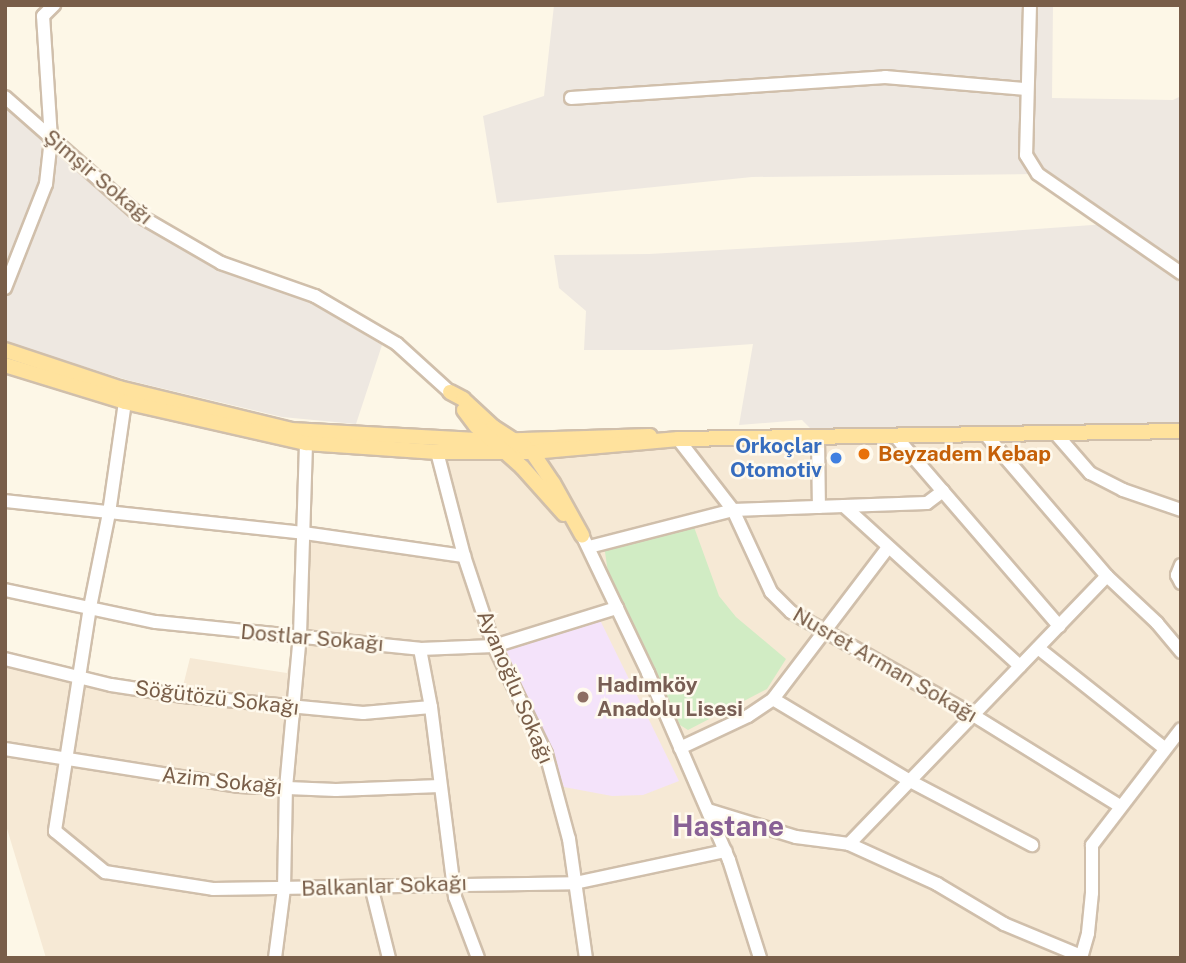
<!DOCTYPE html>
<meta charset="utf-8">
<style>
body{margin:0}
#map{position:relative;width:1186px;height:963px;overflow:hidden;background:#fdf7e7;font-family:"Public Sans",sans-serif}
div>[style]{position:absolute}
.residential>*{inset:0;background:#f6e9d5}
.industrial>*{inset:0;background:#eee8e1}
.education>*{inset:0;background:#f4e3fa}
.green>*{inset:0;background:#d1ecc4}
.roads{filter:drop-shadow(2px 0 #d0bfab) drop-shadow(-2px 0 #d0bfab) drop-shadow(0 2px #d0bfab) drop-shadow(0 -2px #d0bfab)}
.minor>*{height:12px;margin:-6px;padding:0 6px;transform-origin:6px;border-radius:6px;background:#fff}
.major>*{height:14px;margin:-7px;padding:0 7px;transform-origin:7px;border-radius:7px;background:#ffe29d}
.dots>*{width:19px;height:19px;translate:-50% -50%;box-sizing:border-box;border:4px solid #fffaee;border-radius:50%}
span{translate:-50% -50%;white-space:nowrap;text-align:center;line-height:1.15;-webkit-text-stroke:5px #fffaee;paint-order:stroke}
.street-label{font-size:21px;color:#795e49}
.shop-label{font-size:21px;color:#366cbe;font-weight:700}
.right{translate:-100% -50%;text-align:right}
.food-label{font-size:21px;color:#c56008;font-weight:700}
.left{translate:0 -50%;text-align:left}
.education-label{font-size:21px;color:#785e54;font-weight:700}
.district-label{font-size:28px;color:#886195;font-weight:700}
.frame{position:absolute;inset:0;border:7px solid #795e49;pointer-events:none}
</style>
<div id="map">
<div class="residential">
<i style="clip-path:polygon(1181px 426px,1181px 958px,46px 958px,5px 822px,5px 665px,87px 687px,181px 694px,190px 658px,287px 673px,295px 634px,297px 550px,304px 533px,462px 554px,440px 436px,650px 436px)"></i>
</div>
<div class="industrial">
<i style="clip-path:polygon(554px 5px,1053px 5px,1052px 98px,1173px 100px,1181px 96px,1181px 431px,813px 431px,802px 420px,739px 425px,753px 344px,668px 350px,584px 350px,586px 311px,559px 288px,554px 255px,649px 254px,858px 242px,1106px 224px,1038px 174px,752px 177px,497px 203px,483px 116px,544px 96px)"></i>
<i style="clip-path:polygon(5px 106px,136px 222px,218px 269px,307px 301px,382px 345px,356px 424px,282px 417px,127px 380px,5px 342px)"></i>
</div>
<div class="education">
<i style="clip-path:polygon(600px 620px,679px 781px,643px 795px,612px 796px,564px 787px,549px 744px,506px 650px)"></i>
</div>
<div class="green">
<i style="clip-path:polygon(694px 527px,719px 596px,736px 617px,786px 659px,767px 689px,688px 730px,680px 725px,608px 573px,604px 545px)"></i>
</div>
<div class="roads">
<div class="minor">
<i style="left:1030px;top:5px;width:150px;rotate:91.5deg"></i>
<i style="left:1026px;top:155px;width:22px;rotate:58deg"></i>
<i style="left:1038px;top:174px;width:174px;rotate:34.7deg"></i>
<i style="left:5px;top:97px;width:180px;rotate:41.4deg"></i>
<i style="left:140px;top:216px;width:94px;rotate:30.1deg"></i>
<i style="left:221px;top:263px;width:100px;rotate:19.3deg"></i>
<i style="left:315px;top:296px;width:95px;rotate:30.3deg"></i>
<i style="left:397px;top:344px;width:72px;rotate:42.2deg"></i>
<i style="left:571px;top:98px;width:315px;rotate:-3.8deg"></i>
<i style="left:885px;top:77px;width:142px;rotate:4.9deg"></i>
<i style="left:5px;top:288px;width:112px;rotate:-68.5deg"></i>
<i style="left:46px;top:184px;width:45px;rotate:-83.7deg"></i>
<i style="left:51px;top:139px;width:123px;rotate:-93.7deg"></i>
<i style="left:43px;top:16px;width:16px;rotate:-45deg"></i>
<i style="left:125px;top:402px;width:112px;rotate:98.2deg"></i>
<i style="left:109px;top:513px;width:96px;rotate:101.4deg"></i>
<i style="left:90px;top:607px;width:227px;rotate:98.9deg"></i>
<i style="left:55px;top:831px;width:65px;rotate:39.4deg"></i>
<i style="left:105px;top:872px;width:109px;rotate:8.9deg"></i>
<i style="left:213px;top:889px;width:362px;rotate:-0.9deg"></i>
<i style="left:575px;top:883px;width:154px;rotate:-12deg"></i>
<i style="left:1056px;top:434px;width:52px;rotate:48.9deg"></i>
<i style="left:1090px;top:473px;width:37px;rotate:27deg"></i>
<i style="left:1123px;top:490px;width:61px;rotate:19deg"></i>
<i style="left:986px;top:435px;width:186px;rotate:49.4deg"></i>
<i style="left:1107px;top:576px;width:69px;rotate:43.2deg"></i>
<i style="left:1157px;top:623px;width:38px;rotate:50deg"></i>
<i style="left:896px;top:437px;width:250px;rotate:49.2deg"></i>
<i style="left:678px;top:439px;width:90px;rotate:52.2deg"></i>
<i style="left:733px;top:510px;width:90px;rotate:65.1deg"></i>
<i style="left:771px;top:592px;width:28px;rotate:45deg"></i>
<i style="left:791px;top:612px;width:209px;rotate:29.5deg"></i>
<i style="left:973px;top:715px;width:173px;rotate:31.8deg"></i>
<i style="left:818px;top:439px;width:68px;rotate:89.2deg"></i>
<i style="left:437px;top:452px;width:107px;rotate:75.4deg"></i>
<i style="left:464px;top:556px;width:95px;rotate:71.6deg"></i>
<i style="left:494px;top:646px;width:120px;rotate:64.3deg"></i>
<i style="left:546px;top:754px;width:88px;rotate:74.9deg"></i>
<i style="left:569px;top:839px;width:120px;rotate:81.9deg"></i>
<i style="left:5px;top:501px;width:301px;rotate:6.1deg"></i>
<i style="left:304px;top:533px;width:162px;rotate:8.2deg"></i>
<i style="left:844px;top:506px;width:238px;rotate:42.3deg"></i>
<i style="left:582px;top:535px;width:153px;rotate:64.4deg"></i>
<i style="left:648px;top:673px;width:204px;rotate:66.6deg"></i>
<i style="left:729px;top:860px;width:103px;rotate:72.4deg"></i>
<i style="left:589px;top:547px;width:149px;rotate:-14.4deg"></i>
<i style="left:733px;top:510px;width:194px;rotate:-2.1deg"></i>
<i style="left:927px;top:503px;width:20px;rotate:-37deg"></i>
<i style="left:1181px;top:565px;width:11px;rotate:112deg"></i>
<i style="left:1177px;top:575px;width:9px;rotate:63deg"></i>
<i style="left:5px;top:590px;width:154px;rotate:12deg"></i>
<i style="left:156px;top:622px;width:265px;rotate:5.8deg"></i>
<i style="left:420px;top:649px;width:74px;rotate:-2.3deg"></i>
<i style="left:494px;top:646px;width:129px;rotate:-17.2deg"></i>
<i style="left:1038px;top:648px;width:161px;rotate:38.4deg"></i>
<i style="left:420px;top:649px;width:59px;rotate:79.3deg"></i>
<i style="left:431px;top:707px;width:192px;rotate:82.8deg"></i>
<i style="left:455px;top:897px;width:65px;rotate:69.3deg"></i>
<i style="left:5px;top:659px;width:109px;rotate:13.8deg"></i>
<i style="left:111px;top:685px;width:73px;rotate:8.7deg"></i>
<i style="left:183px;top:696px;width:181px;rotate:5.4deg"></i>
<i style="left:363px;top:713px;width:68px;rotate:-5deg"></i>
<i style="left:773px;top:699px;width:160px;rotate:30.9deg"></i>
<i style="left:910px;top:781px;width:138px;rotate:27.7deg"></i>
<i style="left:680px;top:748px;width:75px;rotate:-25.2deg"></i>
<i style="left:748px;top:716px;width:30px;rotate:-34deg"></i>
<i style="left:773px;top:699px;width:188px;rotate:-52.8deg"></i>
<i style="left:5px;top:749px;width:237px;rotate:9deg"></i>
<i style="left:239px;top:786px;width:97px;rotate:2.4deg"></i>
<i style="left:336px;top:790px;width:104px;rotate:-2.2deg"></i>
<i style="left:708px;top:810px;width:92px;rotate:17.1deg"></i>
<i style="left:796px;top:837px;width:53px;rotate:7.5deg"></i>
<i style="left:849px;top:844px;width:97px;rotate:24.4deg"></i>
<i style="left:937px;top:884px;width:78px;rotate:30.8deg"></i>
<i style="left:1004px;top:924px;width:83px;rotate:22.6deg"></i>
<i style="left:849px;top:844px;width:372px;rotate:-46.1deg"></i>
<i style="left:371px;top:886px;width:74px;rotate:76deg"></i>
<i style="left:275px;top:958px;width:70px;rotate:-82.6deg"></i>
<i style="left:284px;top:889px;width:101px;rotate:-88.9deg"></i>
<i style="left:286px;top:788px;width:154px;rotate:-84.8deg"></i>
<i style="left:300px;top:635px;width:192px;rotate:-88.2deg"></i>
<i style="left:1081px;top:958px;width:26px;rotate:-74deg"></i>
<i style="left:1088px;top:933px;width:40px;rotate:-84.3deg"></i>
<i style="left:1092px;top:893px;width:48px;rotate:-90deg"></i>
<i style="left:1092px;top:845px;width:146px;rotate:-52.5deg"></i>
</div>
<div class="major">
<i style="left:5px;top:350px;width:120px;rotate:18.4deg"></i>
<i style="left:119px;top:388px;width:177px;rotate:13.7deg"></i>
<i style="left:291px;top:430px;width:200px;rotate:3.1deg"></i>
<i style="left:491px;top:441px;width:159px;rotate:-1.8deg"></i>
<i style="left:5px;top:365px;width:126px;rotate:17.1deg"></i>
<i style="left:125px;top:402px;width:186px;rotate:12.8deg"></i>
<i style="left:306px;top:443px;width:131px;rotate:3.9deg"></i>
<i style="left:437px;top:452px;width:95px"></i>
<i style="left:532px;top:452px;width:147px;rotate:-5.1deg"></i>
<i style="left:678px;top:439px;width:503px;rotate:-0.91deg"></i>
<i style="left:450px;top:392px;width:15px;rotate:28deg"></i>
<i style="left:463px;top:399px;width:41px;rotate:43deg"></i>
<i style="left:493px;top:427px;width:46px;rotate:32.7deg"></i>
<i style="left:532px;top:452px;width:37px;rotate:56deg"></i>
<i style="left:553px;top:483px;width:60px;rotate:60.9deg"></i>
<i style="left:464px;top:410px;width:20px;rotate:53deg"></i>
<i style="left:476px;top:426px;width:62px;rotate:41.7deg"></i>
<i style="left:522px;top:467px;width:63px;rotate:48.2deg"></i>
</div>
</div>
<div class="dots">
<i style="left:864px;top:454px;background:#e8710a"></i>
<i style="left:836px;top:458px;background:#3f7fe0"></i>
<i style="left:583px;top:697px;background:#8d6e63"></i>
</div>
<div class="street-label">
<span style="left:98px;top:177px;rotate:40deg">Şimşir Sokağı</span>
<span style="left:312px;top:638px;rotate:5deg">Dostlar Sokağı</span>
<span style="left:885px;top:665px;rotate:30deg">Nusret Arman Sokağı</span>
<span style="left:515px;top:687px;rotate:67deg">Ayanoğlu Sokağı</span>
<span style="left:217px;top:698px;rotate:7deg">Söğütözü Sokağı</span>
<span style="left:222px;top:781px;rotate:6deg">Azim Sokağı</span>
<span style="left:384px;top:886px;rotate:-2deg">Balkanlar Sokağı</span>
</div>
<div class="shop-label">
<span class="right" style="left:822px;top:458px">Orkoçlar<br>Otomotiv</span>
</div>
<div class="food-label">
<span class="left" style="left:878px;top:454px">Beyzadem Kebap</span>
</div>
<div class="education-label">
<span class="left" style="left:597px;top:697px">Hadımköy<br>Anadolu Lisesi</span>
</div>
<div class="district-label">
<span style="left:728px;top:826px">Hastane</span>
</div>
<div class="frame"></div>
</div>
